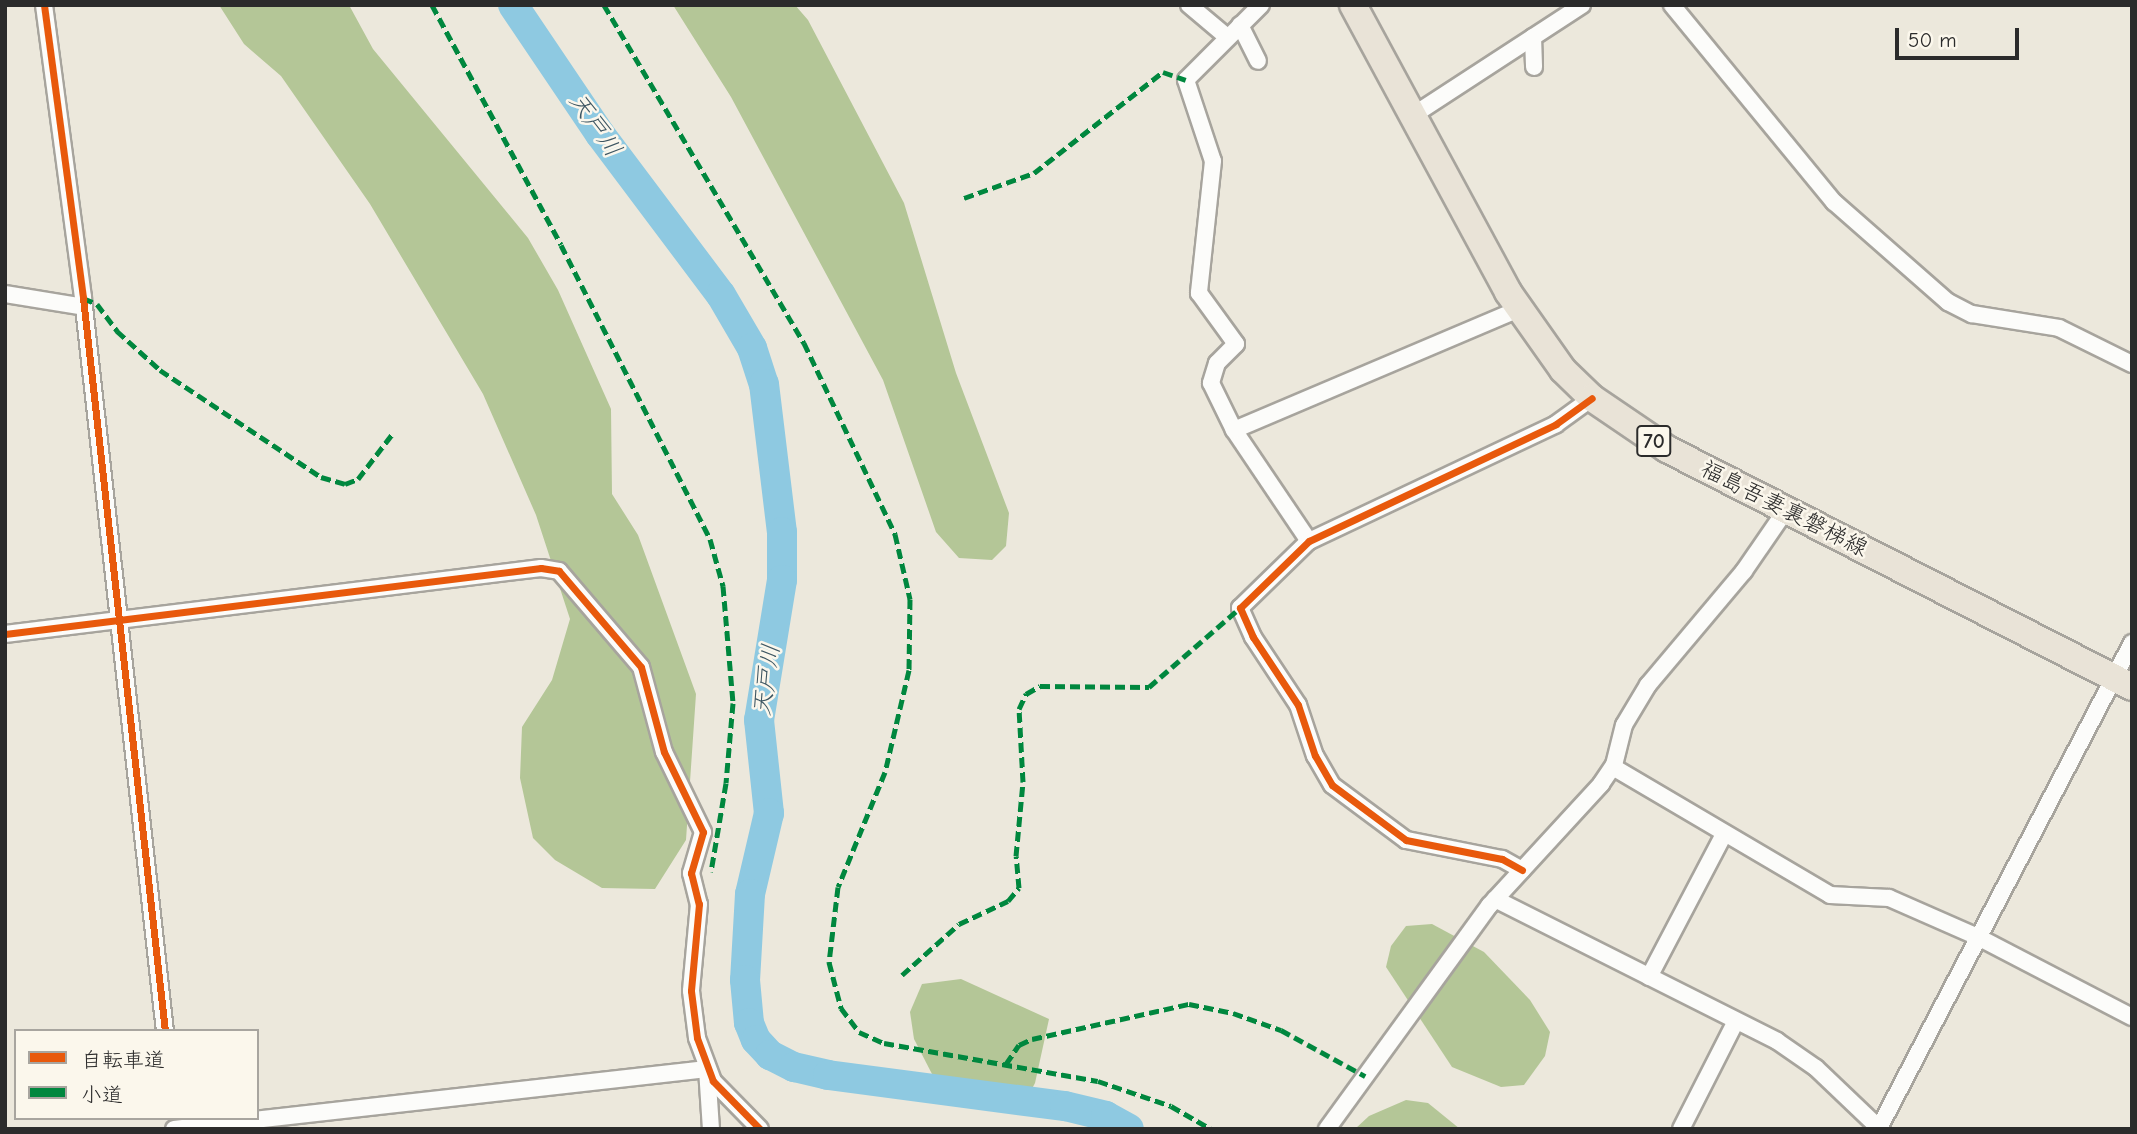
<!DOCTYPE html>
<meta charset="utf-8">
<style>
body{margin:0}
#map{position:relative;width:2137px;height:1134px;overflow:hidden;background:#ece8dc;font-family:"Comic Neue","Klee One",sans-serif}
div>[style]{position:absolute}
.forest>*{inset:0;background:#b4c697}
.river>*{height:30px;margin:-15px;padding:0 15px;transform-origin:15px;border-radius:15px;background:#8ec9e1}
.roads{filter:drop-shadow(2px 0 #a7a49d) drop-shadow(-2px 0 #a7a49d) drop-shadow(0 2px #a7a49d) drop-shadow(0 -2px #a7a49d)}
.minor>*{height:16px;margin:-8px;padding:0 8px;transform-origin:8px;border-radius:8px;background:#fcfcfa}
.primary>*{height:26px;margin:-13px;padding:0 13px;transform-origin:13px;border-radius:13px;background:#e9e3d7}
.quiet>*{height:5px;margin-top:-2.5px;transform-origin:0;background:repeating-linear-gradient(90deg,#00873e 0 10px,transparent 0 15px)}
.cycleway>*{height:7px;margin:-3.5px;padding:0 3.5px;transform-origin:3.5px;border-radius:3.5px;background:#e8590c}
span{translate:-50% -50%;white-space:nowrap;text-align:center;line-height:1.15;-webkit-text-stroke:5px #fbf7ec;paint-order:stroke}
.shield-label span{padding:2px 5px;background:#fbf7ec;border:2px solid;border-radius:5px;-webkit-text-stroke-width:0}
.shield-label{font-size:21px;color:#2b2b2b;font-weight:700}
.street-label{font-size:23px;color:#2b2b2b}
.water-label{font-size:24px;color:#3d5662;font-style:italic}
.frame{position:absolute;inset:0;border:7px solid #2b2b2b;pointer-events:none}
.legend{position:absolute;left:14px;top:1029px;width:245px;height:91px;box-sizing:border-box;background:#fbf7ec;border:2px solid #a8a59f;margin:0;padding:9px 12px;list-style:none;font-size:21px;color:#2b2b2b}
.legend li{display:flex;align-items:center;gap:14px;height:35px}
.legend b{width:35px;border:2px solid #a8a59f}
.scale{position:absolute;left:1895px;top:28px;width:124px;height:32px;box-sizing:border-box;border:4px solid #2b2b2b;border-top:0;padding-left:9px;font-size:21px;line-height:24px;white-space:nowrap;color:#2b2b2b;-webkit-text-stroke:5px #fbf7ec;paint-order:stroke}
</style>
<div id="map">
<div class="forest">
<i style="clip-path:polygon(219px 5px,349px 5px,373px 49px,528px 238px,558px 290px,611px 409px,612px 494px,638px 535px,696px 694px,686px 840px,655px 889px,602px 888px,555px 860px,533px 838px,520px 778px,522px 727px,552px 680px,570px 619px,536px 515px,483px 394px,370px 204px,281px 76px,244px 44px)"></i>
<i style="clip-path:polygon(673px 5px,795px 5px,808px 20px,904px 203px,956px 373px,1009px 513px,1006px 546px,992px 560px,959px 558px,936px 532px,883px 380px,731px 97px)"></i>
<i style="clip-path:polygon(1432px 924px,1484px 952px,1530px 1000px,1550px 1032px,1545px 1056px,1524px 1085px,1501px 1087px,1452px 1067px,1386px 967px,1391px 946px,1406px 926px)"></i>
<i style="clip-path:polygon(961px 979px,1049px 1019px,1035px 1083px,1025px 1102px,997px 1108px,960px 1095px,932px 1074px,914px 1039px,910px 1012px,922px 984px)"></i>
<i style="clip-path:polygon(1406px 1100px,1428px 1103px,1460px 1129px,1355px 1129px,1369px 1116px)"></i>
</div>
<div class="river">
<i style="left:513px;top:5px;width:156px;rotate:56deg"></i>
<i style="left:600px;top:134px;width:201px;rotate:53.1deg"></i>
<i style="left:721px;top:295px;width:61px;rotate:59.7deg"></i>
<i style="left:752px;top:348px;width:38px;rotate:72deg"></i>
<i style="left:764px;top:384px;width:149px;rotate:83.1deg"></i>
<i style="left:782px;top:532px;width:48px;rotate:90deg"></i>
<i style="left:782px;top:580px;width:142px;rotate:99.3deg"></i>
<i style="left:759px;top:720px;width:94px;rotate:83.9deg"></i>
<i style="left:769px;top:813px;width:83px;rotate:103.2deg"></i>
<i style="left:750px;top:894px;width:86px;rotate:93.3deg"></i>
<i style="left:745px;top:980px;width:43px;rotate:84.7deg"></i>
<i style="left:749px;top:1023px;width:18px;rotate:68deg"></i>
<i style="left:756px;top:1040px;width:21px;rotate:47deg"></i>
<i style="left:770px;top:1055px;width:27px;rotate:27deg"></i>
<i style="left:794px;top:1067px;width:35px;rotate:13deg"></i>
<i style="left:828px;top:1075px;width:239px;rotate:7.5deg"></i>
<i style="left:1065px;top:1106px;width:42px;rotate:13.7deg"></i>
<i style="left:1106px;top:1116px;width:26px;rotate:29deg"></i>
</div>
<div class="roads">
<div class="minor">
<i style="left:44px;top:5px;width:296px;rotate:82.4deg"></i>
<i style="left:83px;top:298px;width:738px;rotate:83.62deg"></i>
<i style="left:1189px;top:5px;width:50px;rotate:40.1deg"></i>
<i style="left:1261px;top:5px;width:106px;rotate:135deg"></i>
<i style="left:1186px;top:80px;width:85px;rotate:71.6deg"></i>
<i style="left:1213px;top:161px;width:133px;rotate:96.1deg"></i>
<i style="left:1199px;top:293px;width:63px;rotate:54deg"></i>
<i style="left:1236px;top:344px;width:27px;rotate:135deg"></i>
<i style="left:1217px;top:363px;width:21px;rotate:107deg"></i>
<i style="left:1211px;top:383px;width:52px;rotate:63.9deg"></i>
<i style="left:1234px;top:430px;width:134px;rotate:56deg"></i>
<i style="left:1672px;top:5px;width:255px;rotate:50.6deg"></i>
<i style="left:1834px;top:202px;width:152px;rotate:41.3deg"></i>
<i style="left:1948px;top:302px;width:27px;rotate:27deg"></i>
<i style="left:1972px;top:314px;width:88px;rotate:9.1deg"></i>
<i style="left:2059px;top:328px;width:81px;rotate:26.3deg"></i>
<i style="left:1240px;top:25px;width:40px;rotate:63.4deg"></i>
<i style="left:1533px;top:37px;width:30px;rotate:88deg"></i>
<i style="left:1412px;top:116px;width:203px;rotate:-33.1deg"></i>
<i style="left:5px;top:294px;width:80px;rotate:9.3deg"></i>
<i style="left:1234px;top:430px;width:310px;rotate:-23deg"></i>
<i style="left:5px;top:634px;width:540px;rotate:-7.02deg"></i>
<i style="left:541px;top:568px;width:18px;rotate:9deg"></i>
<i style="left:559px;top:571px;width:126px;rotate:49.5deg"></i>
<i style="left:641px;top:667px;width:88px;rotate:74.9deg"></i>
<i style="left:664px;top:752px;width:89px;rotate:64deg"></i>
<i style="left:703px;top:832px;width:43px;rotate:106.3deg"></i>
<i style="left:691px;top:873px;width:32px;rotate:76deg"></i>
<i style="left:699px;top:904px;width:87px;rotate:95.3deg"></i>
<i style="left:691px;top:991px;width:47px;rotate:82.7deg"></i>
<i style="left:697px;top:1038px;width:46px;rotate:69.6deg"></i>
<i style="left:713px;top:1081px;width:67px;rotate:45.6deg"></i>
<i style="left:1613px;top:767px;width:252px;rotate:30.5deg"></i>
<i style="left:1830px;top:895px;width:59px;rotate:2.9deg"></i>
<i style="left:1889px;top:898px;width:99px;rotate:23.7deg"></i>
<i style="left:1980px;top:938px;width:171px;rotate:27.5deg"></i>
<i style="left:1522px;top:870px;width:23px;rotate:-151deg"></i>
<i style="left:1502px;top:859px;width:98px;rotate:-168.8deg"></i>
<i style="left:1406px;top:840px;width:92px;rotate:-143.4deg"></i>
<i style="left:1332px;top:785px;width:34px;rotate:-120deg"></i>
<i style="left:1315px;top:756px;width:54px;rotate:-108.4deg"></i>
<i style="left:1298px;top:705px;width:82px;rotate:-123.5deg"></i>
<i style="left:1253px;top:637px;width:32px;rotate:-114deg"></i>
<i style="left:1240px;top:608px;width:96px;rotate:-44.2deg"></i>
<i style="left:1309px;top:541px;width:273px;rotate:-25.3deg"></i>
<i style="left:1556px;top:424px;width:44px;rotate:-35.8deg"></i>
<i style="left:1495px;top:899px;width:316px;rotate:26.7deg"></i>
<i style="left:1777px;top:1041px;width:47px;rotate:34.7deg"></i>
<i style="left:1816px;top:1068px;width:88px;rotate:43.6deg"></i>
<i style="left:1649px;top:977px;width:161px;rotate:-62.3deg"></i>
<i style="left:1879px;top:1128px;width:547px;rotate:-62.45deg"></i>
<i style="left:174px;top:1129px;width:536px;rotate:-6.42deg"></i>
<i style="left:707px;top:1069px;width:60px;rotate:86.2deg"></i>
<i style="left:1327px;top:1129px;width:276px;rotate:-54deg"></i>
<i style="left:1489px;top:906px;width:166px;rotate:-47.4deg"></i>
<i style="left:1601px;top:784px;width:23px;rotate:-56deg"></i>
<i style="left:1614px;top:765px;width:41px;rotate:-76deg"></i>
<i style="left:1624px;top:725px;width:47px;rotate:-59deg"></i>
<i style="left:1648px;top:685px;width:149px;rotate:-49.9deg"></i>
<i style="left:1744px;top:571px;width:74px;rotate:-55.5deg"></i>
<i style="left:1681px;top:1129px;width:121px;rotate:-63deg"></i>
</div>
<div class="primary">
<i style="left:1353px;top:5px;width:326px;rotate:61.6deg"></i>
<i style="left:1508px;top:292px;width:95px;rotate:54.8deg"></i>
<i style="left:1563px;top:370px;width:40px;rotate:44deg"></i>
<i style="left:1592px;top:398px;width:91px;rotate:34.2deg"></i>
<i style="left:1667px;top:449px;width:522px;rotate:27.1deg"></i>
</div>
</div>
<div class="quiet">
<i style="left:432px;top:5px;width:272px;rotate:61.7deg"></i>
<i style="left:561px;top:245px;width:330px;rotate:63.1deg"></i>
<i style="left:710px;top:539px;width:49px;rotate:74.5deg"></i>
<i style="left:723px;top:586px;width:117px;rotate:85.1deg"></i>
<i style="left:733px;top:703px;width:80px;rotate:95deg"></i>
<i style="left:726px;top:783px;width:90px;rotate:99.6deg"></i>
<i style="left:604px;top:5px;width:393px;rotate:59.4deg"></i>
<i style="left:804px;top:343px;width:212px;rotate:64.5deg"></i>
<i style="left:895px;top:534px;width:67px;rotate:77deg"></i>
<i style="left:910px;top:599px;width:71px;rotate:90.8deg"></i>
<i style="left:909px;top:670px;width:105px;rotate:103.2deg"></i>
<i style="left:885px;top:772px;width:124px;rotate:112.2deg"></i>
<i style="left:838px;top:887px;width:76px;rotate:96.8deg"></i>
<i style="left:829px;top:962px;width:48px;rotate:75.4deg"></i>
<i style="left:841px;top:1008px;width:30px;rotate:53deg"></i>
<i style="left:859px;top:1032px;width:27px;rotate:24deg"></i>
<i style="left:884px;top:1043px;width:217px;rotate:10.1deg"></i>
<i style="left:1098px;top:1081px;width:77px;rotate:18.9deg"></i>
<i style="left:1171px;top:1106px;width:46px;rotate:29.9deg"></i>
<i style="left:964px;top:198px;width:74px;rotate:-19.7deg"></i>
<i style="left:1034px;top:173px;width:164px;rotate:-38.1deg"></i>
<i style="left:1163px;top:72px;width:24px;rotate:19deg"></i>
<i style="left:83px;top:298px;width:15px;rotate:23deg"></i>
<i style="left:97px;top:304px;width:34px;rotate:53deg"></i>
<i style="left:117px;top:331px;width:58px;rotate:42.2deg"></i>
<i style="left:160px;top:370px;width:193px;rotate:33.6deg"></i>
<i style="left:321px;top:477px;width:25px;rotate:16deg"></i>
<i style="left:345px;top:484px;width:14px;rotate:-21deg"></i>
<i style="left:358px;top:479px;width:58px;rotate:-52.7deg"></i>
<i style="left:902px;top:975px;width:76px;rotate:-41.8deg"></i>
<i style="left:959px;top:924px;width:54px;rotate:-25.1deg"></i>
<i style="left:1008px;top:901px;width:17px;rotate:-50deg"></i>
<i style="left:1019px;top:888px;width:32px;rotate:-95deg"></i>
<i style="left:1016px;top:856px;width:74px;rotate:-84.6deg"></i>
<i style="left:1023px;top:782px;width:73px;rotate:-93.1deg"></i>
<i style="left:1019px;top:709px;width:17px;rotate:-65deg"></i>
<i style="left:1026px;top:694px;width:16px;rotate:-30deg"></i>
<i style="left:1040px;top:686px;width:109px;rotate:0.5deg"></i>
<i style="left:1149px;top:687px;width:121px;rotate:-41deg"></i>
<i style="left:1006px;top:1064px;width:23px;rotate:-56deg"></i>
<i style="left:1019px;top:1045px;width:14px;rotate:-25deg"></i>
<i style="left:1032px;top:1039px;width:161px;rotate:-12.6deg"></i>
<i style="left:1189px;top:1004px;width:45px;rotate:11.6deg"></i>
<i style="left:1233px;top:1013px;width:51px;rotate:19.5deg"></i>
<i style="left:1281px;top:1030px;width:96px;rotate:28.7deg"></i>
</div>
<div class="cycleway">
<i style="left:44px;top:5px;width:296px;rotate:82.4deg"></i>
<i style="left:83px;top:298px;width:738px;rotate:83.62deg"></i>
<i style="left:5px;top:634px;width:540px;rotate:-7.02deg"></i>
<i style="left:541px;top:568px;width:18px;rotate:9deg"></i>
<i style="left:559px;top:571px;width:126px;rotate:49.5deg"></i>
<i style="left:641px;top:667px;width:88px;rotate:74.9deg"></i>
<i style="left:664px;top:752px;width:89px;rotate:64deg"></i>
<i style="left:703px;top:832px;width:43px;rotate:106.3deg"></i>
<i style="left:691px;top:873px;width:32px;rotate:76deg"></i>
<i style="left:699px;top:904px;width:87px;rotate:95.3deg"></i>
<i style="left:691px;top:991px;width:47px;rotate:82.7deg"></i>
<i style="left:697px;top:1038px;width:46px;rotate:69.6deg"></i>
<i style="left:713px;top:1081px;width:67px;rotate:45.6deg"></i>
<i style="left:1522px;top:870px;width:23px;rotate:-151deg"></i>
<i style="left:1502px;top:859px;width:98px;rotate:-168.8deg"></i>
<i style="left:1406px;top:840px;width:92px;rotate:-143.4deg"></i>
<i style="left:1332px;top:785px;width:34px;rotate:-120deg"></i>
<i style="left:1315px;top:756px;width:54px;rotate:-108.4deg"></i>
<i style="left:1298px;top:705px;width:82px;rotate:-123.5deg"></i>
<i style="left:1253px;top:637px;width:32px;rotate:-114deg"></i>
<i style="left:1240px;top:608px;width:96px;rotate:-44.2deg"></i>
<i style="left:1309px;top:541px;width:273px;rotate:-25.3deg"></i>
<i style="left:1556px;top:424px;width:44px;rotate:-35.8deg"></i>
</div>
<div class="shield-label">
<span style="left:1654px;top:441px">70</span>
</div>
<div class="street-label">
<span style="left:1784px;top:509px;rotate:27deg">福島吾妻裏磐梯線</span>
</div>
<div class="water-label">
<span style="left:595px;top:125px;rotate:55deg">天戸川</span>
<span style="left:767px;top:680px;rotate:-82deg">天戸川</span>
</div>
<div class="frame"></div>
<ul class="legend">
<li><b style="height:9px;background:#e8590c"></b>自転車道</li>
<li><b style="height:9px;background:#00873e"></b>小道</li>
</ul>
<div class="scale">50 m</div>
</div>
